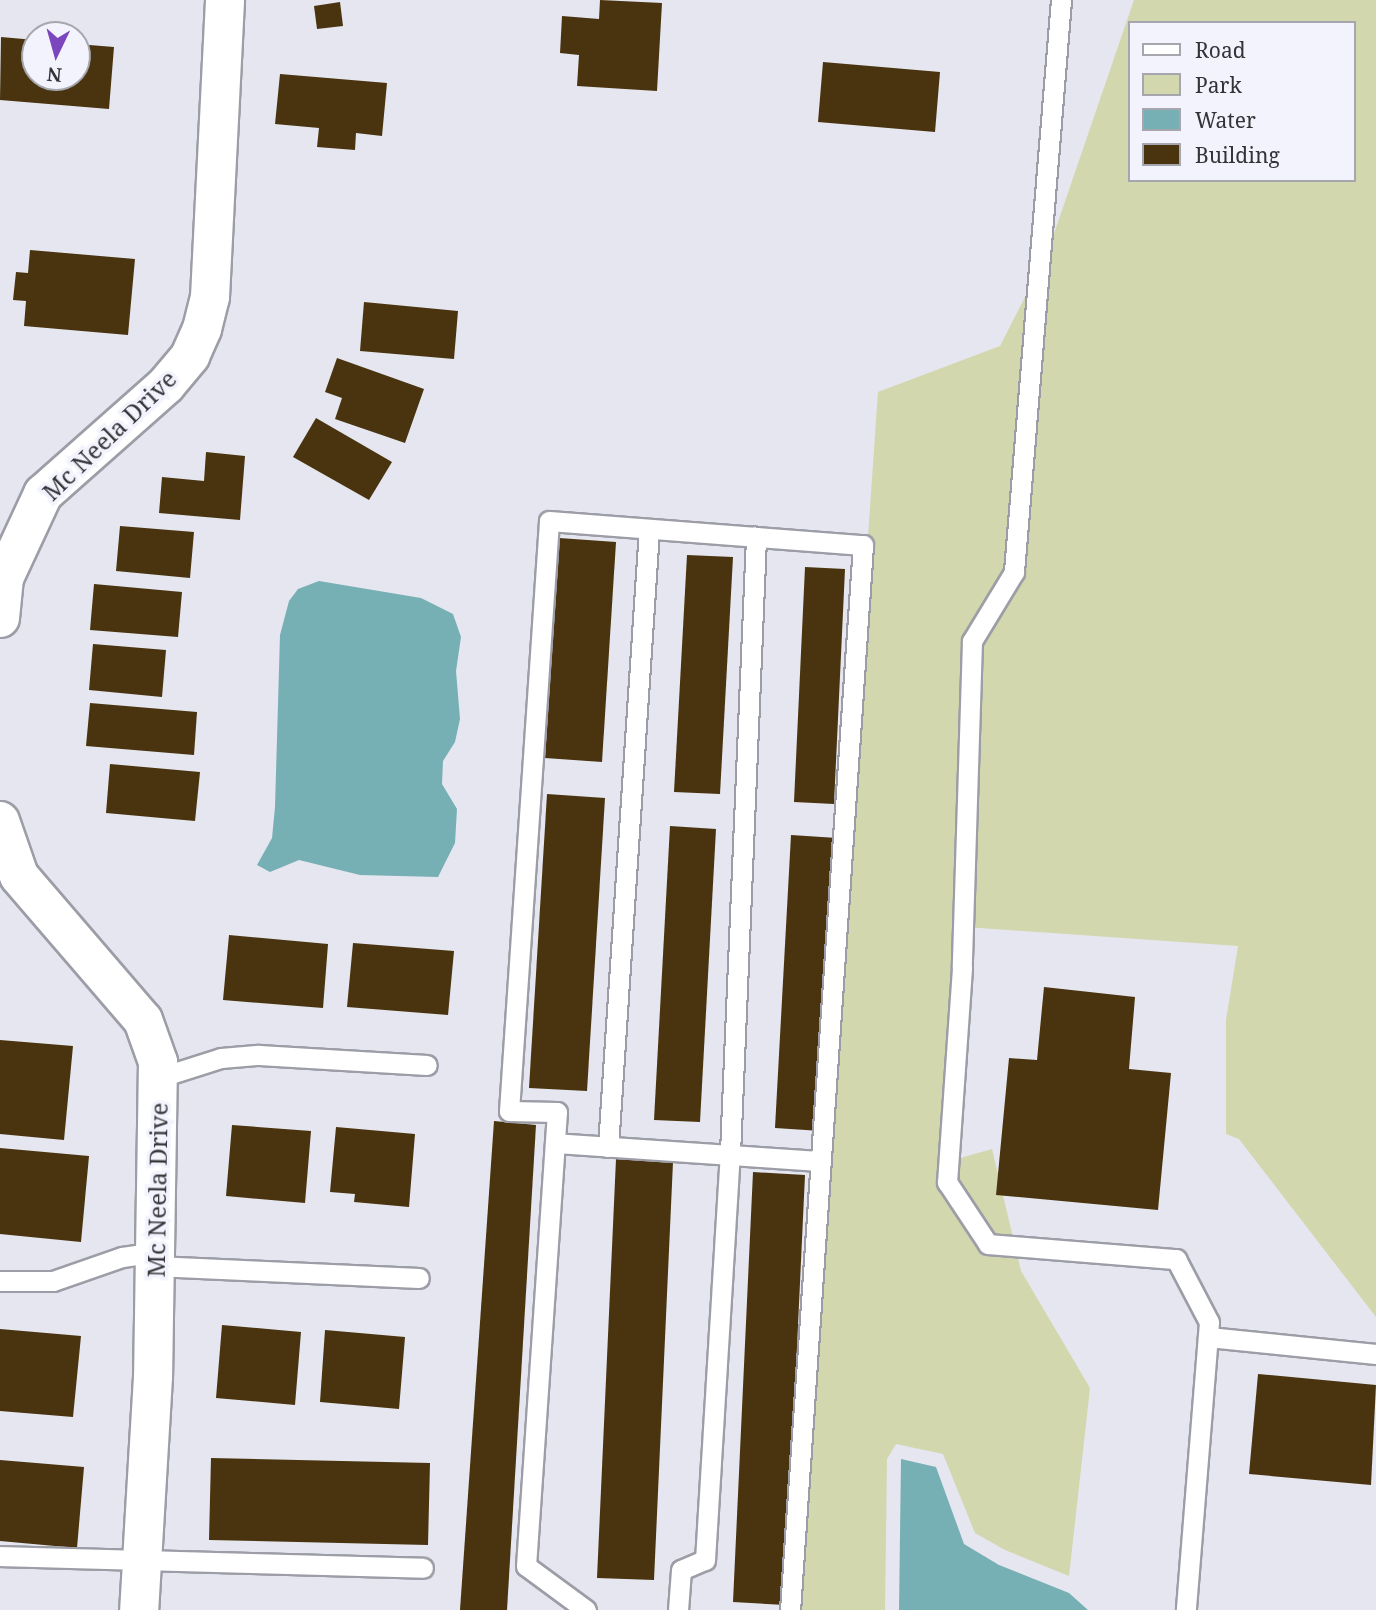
<!DOCTYPE html>
<style>
body{margin:0}
#map{position:relative;width:1376px;height:1610px;overflow:hidden;background:#e5e6ef;font-family:"Noto Serif",serif}
div>[style]{position:absolute}
.green>*{inset:0;background:#d3d7ad}
.water>*{inset:0;background:#77b0b4}
.building>*{inset:0;background:#49340f}
.roads{filter:drop-shadow(2px 0 #9c9da6) drop-shadow(-2px 0 #9c9da6) drop-shadow(0 2px #9c9da6) drop-shadow(0 -2px #9c9da6)}
.service>*{height:19px;margin:-9.5px;padding:0 9.5px;transform-origin:9.5px;border-radius:9.5px;background:#fff}
.minor>*{height:38px;margin:-19px;padding:0 19px;transform-origin:19px;border-radius:19px;background:#fff}
span{translate:-50% -50%;white-space:nowrap;text-align:center;line-height:1.15;-webkit-text-stroke:7px #f2f3fd;paint-order:stroke}
.street-label{font-size:24px;color:#343438}
.legend{position:absolute;left:1128px;top:21px;width:228px;height:161px;box-sizing:border-box;background:#f2f3fd;border:2px solid #a6a7ae;margin:0;padding:9px 12px;list-style:none;font-size:21px;color:#343438}
.legend li{display:flex;align-items:center;gap:14px;height:35px}
.legend b{width:35px;border:2px solid #a6a7ae}
.north{position:absolute;left:21px;top:21px;width:70px;height:70px;box-sizing:border-box;background:#f2f3fd;border:2px solid #a6a7ae;border-radius:50%;rotate:185deg;font-size:19px;font-weight:700;line-height:28px;text-align:center;color:#343438}
.north::after{content:'';display:block;margin:auto;width:24px;height:32px;background:#7a45bd;clip-path:polygon(50% 0,100% 100%,50% 72%,0 100%)}
</style>
<div id="map">
<div class="green">
<i style="clip-path:polygon(evenodd,1134px 0,1376px 0,1376px 1317px,1239px 1139px,1226px 1134px,1226px 1020px,1238px 946px,966px 927px,940px 1164px,992px 1149px,1021px 1271px,1090px 1388px,1069px 1576px,1005px 1550px,975px 1533px,943px 1454px,896px 1444px,887px 1459px,885px 1610px,794px 1610px,878px 392px,1000px 346px,1047px 254px,1134px 0,1129px 23px,1353px 23px,1353px 180px,1129px 180px,1129px 23px)"></i>
</div>
<div class="water">
<i style="clip-path:polygon(319px 581px,421px 598px,453px 614px,461px 637px,456px 671px,460px 719px,455px 742px,443px 761px,442px 784px,457px 809px,455px 843px,438px 877px,360px 875px,299px 860px,270px 872px,257px 865px,272px 838px,275px 807px,280px 635px,289px 601px,298px 589px)"></i>
<i style="clip-path:polygon(901px 1459px,936px 1467px,964px 1544px,999px 1565px,1069px 1593px,1088px 1610px,899px 1610px)"></i>
</div>
<div class="building">
<i style="clip-path:polygon(600px 0,662px 3px,657px 91px,577px 86px,579px 55px,560px 53px,562px 16px,599px 19px)"></i>
<i style="clip-path:polygon(340px 2px,343px 26px,317px 29px,314px 6px)"></i>
<i style="clip-path:polygon(1px 37px,35px 40px,35px 77px,77px 77px,77px 44px,114px 47px,109px 109px,0 100px)"></i>
<i style="clip-path:polygon(823px 62px,940px 72px,935px 132px,818px 122px)"></i>
<i style="clip-path:polygon(280px 74px,387px 83px,382px 136px,356px 133px,355px 150px,317px 147px,319px 128px,275px 124px)"></i>
<i style="clip-path:polygon(30px 250px,135px 259px,128px 335px,24px 326px,26px 301px,13px 300px,16px 272px,28px 273px)"></i>
<i style="clip-path:polygon(364px 302px,458px 311px,454px 359px,360px 351px)"></i>
<i style="clip-path:polygon(337px 358px,424px 389px,405px 443px,335px 419px,342px 398px,325px 392px)"></i>
<i style="clip-path:polygon(316px 418px,392px 462px,369px 500px,293px 457px)"></i>
<i style="clip-path:polygon(206px 452px,245px 456px,240px 520px,159px 513px,162px 477px,204px 481px)"></i>
<i style="clip-path:polygon(120px 526px,194px 532px,190px 578px,116px 571px)"></i>
<i style="clip-path:polygon(559px 538px,616px 542px,602px 762px,545px 758px)"></i>
<i style="clip-path:polygon(687px 555px,733px 557px,720px 794px,674px 792px)"></i>
<i style="clip-path:polygon(805px 567px,845px 569px,834px 804px,794px 802px)"></i>
<i style="clip-path:polygon(94px 584px,182px 592px,178px 637px,90px 630px)"></i>
<i style="clip-path:polygon(93px 644px,166px 650px,162px 697px,89px 690px)"></i>
<i style="clip-path:polygon(90px 703px,197px 712px,194px 755px,86px 746px)"></i>
<i style="clip-path:polygon(110px 764px,200px 772px,195px 821px,106px 813px)"></i>
<i style="clip-path:polygon(547px 794px,605px 798px,587px 1091px,529px 1088px)"></i>
<i style="clip-path:polygon(670px 826px,716px 829px,700px 1122px,654px 1120px)"></i>
<i style="clip-path:polygon(791px 835px,837px 838px,821px 1131px,775px 1128px)"></i>
<i style="clip-path:polygon(229px 935px,328px 944px,323px 1008px,223px 1000px)"></i>
<i style="clip-path:polygon(353px 943px,454px 951px,448px 1015px,347px 1007px)"></i>
<i style="clip-path:polygon(1044px 987px,1135px 997px,1129px 1069px,1171px 1073px,1158px 1210px,996px 1195px,1009px 1058px,1037px 1060px)"></i>
<i style="clip-path:polygon(0 1040px,73px 1046px,64px 1140px,0 1134px)"></i>
<i style="clip-path:polygon(494px 1121px,536px 1125px,507px 1610px,460px 1610px)"></i>
<i style="clip-path:polygon(232px 1125px,311px 1131px,305px 1203px,226px 1196px)"></i>
<i style="clip-path:polygon(336px 1127px,415px 1134px,409px 1207px,354px 1202px,355px 1194px,330px 1192px)"></i>
<i style="clip-path:polygon(0 1148px,89px 1156px,81px 1242px,0 1234px)"></i>
<i style="clip-path:polygon(616px 1159px,673px 1162px,654px 1580px,597px 1578px)"></i>
<i style="clip-path:polygon(753px 1172px,805px 1175px,785px 1605px,733px 1602px)"></i>
<i style="clip-path:polygon(222px 1325px,301px 1332px,295px 1405px,216px 1398px)"></i>
<i style="clip-path:polygon(0 1329px,81px 1336px,73px 1417px,0 1411px)"></i>
<i style="clip-path:polygon(325px 1330px,405px 1337px,399px 1409px,320px 1402px)"></i>
<i style="clip-path:polygon(1258px 1374px,1376px 1385px,1371px 1485px,1249px 1474px)"></i>
<i style="clip-path:polygon(211px 1458px,430px 1463px,428px 1545px,209px 1540px)"></i>
<i style="clip-path:polygon(0 1460px,84px 1467px,77px 1548px,0 1541px)"></i>
</div>
<div class="roads">
<div class="service">
<i style="left:1061px;top:0;width:574px;rotate:94.7deg"></i>
<i style="left:1014px;top:572px;width:81px;rotate:121.3deg"></i>
<i style="left:972px;top:641px;width:327px;rotate:91.8deg"></i>
<i style="left:962px;top:968px;width:215px;rotate:94deg"></i>
<i style="left:947px;top:1182px;width:74px;rotate:56.5deg"></i>
<i style="left:988px;top:1244px;width:189px;rotate:4.6deg"></i>
<i style="left:1176px;top:1259px;width:71px;rotate:62.4deg"></i>
<i style="left:1209px;top:1322px;width:289px;rotate:94.6deg"></i>
<i style="left:158px;top:1078px;width:66px;rotate:-17.6deg"></i>
<i style="left:221px;top:1058px;width:38px;rotate:-5deg"></i>
<i style="left:259px;top:1055px;width:168px;rotate:3.4deg"></i>
<i style="left:555px;top:1143px;width:266px;rotate:3.9deg"></i>
<i style="left:608px;top:1147px;width:619px;rotate:-86.2deg"></i>
<i style="left:155px;top:1266px;width:264px;rotate:2.6deg"></i>
<i style="left:0;top:1281px;width:53px"></i>
<i style="left:53px;top:1281px;width:73px;rotate:-19.2deg"></i>
<i style="left:122px;top:1257px;width:34px;rotate:-8deg"></i>
<i style="left:1208px;top:1337px;width:169px;rotate:5.8deg"></i>
<i style="left:0;top:1556px;width:423px;rotate:1.6deg"></i>
<i style="left:586px;top:1610px;width:74px;rotate:-143.7deg"></i>
<i style="left:526px;top:1566px;width:455px;rotate:-86.1deg"></i>
<i style="left:557px;top:1112px;width:48px;rotate:-178.8deg"></i>
<i style="left:509px;top:1111px;width:591px;rotate:-86.12deg"></i>
<i style="left:549px;top:521px;width:315px;rotate:4.4deg"></i>
<i style="left:863px;top:545px;width:1067px;rotate:93.92deg"></i>
<i style="left:678px;top:1610px;width:40px;rotate:-85.7deg"></i>
<i style="left:681px;top:1570px;width:26px;rotate:-23deg"></i>
<i style="left:705px;top:1560px;width:408px;rotate:-86.5deg"></i>
<i style="left:730px;top:1153px;width:617px;rotate:-87.58deg"></i>
</div>
<div class="minor">
<i style="left:0;top:618px;width:40px;rotate:-84.3deg"></i>
<i style="left:4px;top:578px;width:93px;rotate:-65.1deg"></i>
<i style="left:43px;top:494px;width:164px;rotate:-41.5deg"></i>
<i style="left:166px;top:385px;width:38px;rotate:-50deg"></i>
<i style="left:190px;top:356px;width:30px;rotate:-66deg"></i>
<i style="left:202px;top:329px;width:33px;rotate:-76deg"></i>
<i style="left:210px;top:297px;width:297px;rotate:-87.1deg"></i>
<i style="left:0;top:821px;width:58px;rotate:70.9deg"></i>
<i style="left:19px;top:876px;width:190px;rotate:49.3deg"></i>
<i style="left:143px;top:1020px;width:45px;rotate:70.3deg"></i>
<i style="left:158px;top:1062px;width:315px;rotate:90.9deg"></i>
<i style="left:153px;top:1377px;width:233px;rotate:93.4deg"></i>
</div>
</div>
<div class="street-label">
<span style="left:109px;top:435px;rotate:-44deg">Mc Neela Drive</span>
<span style="left:157px;top:1190px;rotate:-89deg">Mc Neela Drive</span>
</div>
<ul class="legend">
<li><b style="height:9px;background:#fff"></b>Road</li>
<li><b style="height:19px;background:#d3d7ad"></b>Park</li>
<li><b style="height:19px;background:#77b0b4"></b>Water</li>
<li><b style="height:19px;background:#49340f"></b>Building</li>
</ul>
<div class="north">N</div>
</div>
